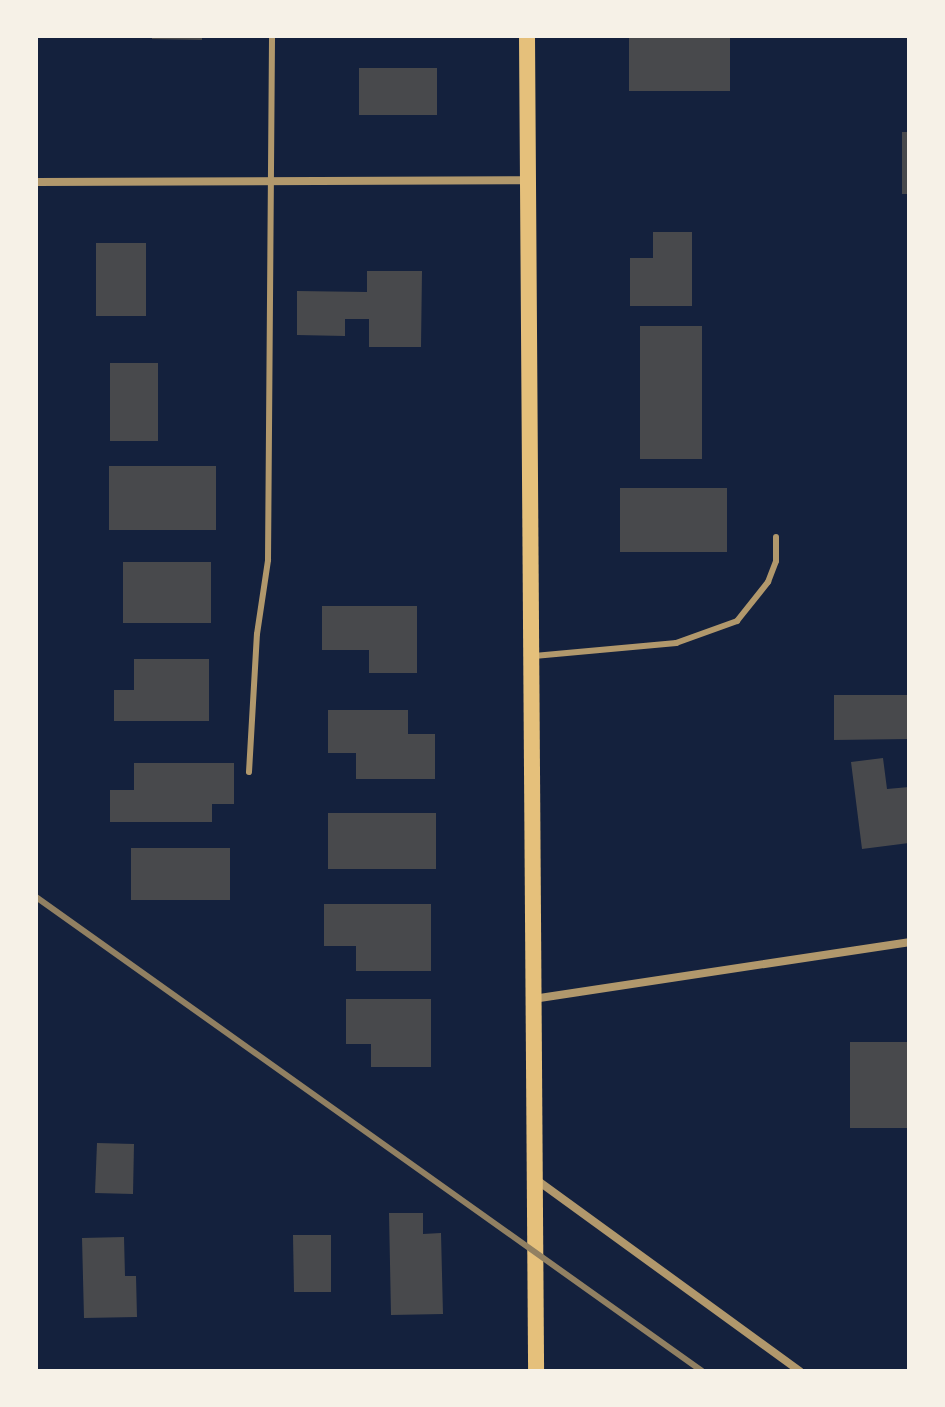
<!DOCTYPE html>
<style>
body{margin:0}
#map{position:relative;width:945px;height:1407px;overflow:hidden;background:#14213d;font-family:"PT Serif",serif}
div>[style]{position:absolute}
.building>*{inset:0;background:#48494c}
.service>*{height:6px;margin:-3px;padding:0 3px;transform-origin:3px;border-radius:3px;background:#b1986c}
.minor>*{height:8px;margin:-4px;padding:0 4px;transform-origin:4px;border-radius:4px;background:#b1986c}
.secondary>*{height:16px;margin:-8px;padding:0 8px;transform-origin:8px;border-radius:8px;background:#e5c07b}
.rail>*{height:6px;margin:-3px;padding:0 3px;transform-origin:3px;border-radius:3px;background:#918062}
span{translate:-50% -50%;white-space:nowrap;text-align:center;line-height:1.15;-webkit-text-stroke:6px #f6f1e7;paint-order:stroke}
.frame{position:absolute;inset:0;border:38px solid #f6f1e7;pointer-events:none}
</style>
<div id="map">
<div class="building">
<i style="clip-path:polygon(152px 36px,202px 36px,202px 40px,152px 39px)"></i>
<i style="clip-path:polygon(629px 36px,730px 36px,730px 91px,629px 91px)"></i>
<i style="clip-path:polygon(359px 68px,437px 68px,437px 115px,359px 115px)"></i>
<i style="clip-path:polygon(902px 132px,909px 132px,909px 194px,902px 194px)"></i>
<i style="clip-path:polygon(653px 232px,692px 232px,692px 306px,630px 306px,630px 258px,653px 258px)"></i>
<i style="clip-path:polygon(96px 243px,146px 243px,146px 316px,96px 316px)"></i>
<i style="clip-path:polygon(367px 271px,422px 271px,421px 347px,369px 347px,369px 319px,345px 319px,345px 336px,297px 335px,297px 291px,367px 292px)"></i>
<i style="clip-path:polygon(640px 326px,702px 326px,702px 459px,640px 459px)"></i>
<i style="clip-path:polygon(110px 363px,158px 363px,158px 441px,110px 441px)"></i>
<i style="clip-path:polygon(109px 466px,216px 466px,216px 530px,109px 530px)"></i>
<i style="clip-path:polygon(620px 488px,727px 488px,727px 552px,620px 552px)"></i>
<i style="clip-path:polygon(123px 562px,211px 562px,211px 623px,123px 623px)"></i>
<i style="clip-path:polygon(322px 606px,417px 606px,417px 673px,369px 673px,369px 650px,322px 650px)"></i>
<i style="clip-path:polygon(134px 659px,209px 659px,209px 721px,114px 721px,114px 690px,134px 690px)"></i>
<i style="clip-path:polygon(834px 695px,909px 695px,909px 739px,834px 740px)"></i>
<i style="clip-path:polygon(328px 710px,408px 710px,408px 734px,435px 734px,435px 779px,356px 779px,356px 753px,328px 753px)"></i>
<i style="clip-path:polygon(883px 758px,887px 789px,909px 787px,909px 843px,862px 849px,851px 762px)"></i>
<i style="clip-path:polygon(134px 763px,234px 763px,234px 804px,212px 804px,212px 822px,110px 822px,110px 790px,134px 790px)"></i>
<i style="clip-path:polygon(328px 813px,436px 813px,436px 869px,328px 869px)"></i>
<i style="clip-path:polygon(131px 848px,230px 848px,230px 900px,131px 900px)"></i>
<i style="clip-path:polygon(324px 904px,431px 904px,431px 971px,356px 971px,356px 946px,324px 946px)"></i>
<i style="clip-path:polygon(346px 999px,431px 999px,431px 1067px,371px 1067px,371px 1044px,346px 1044px)"></i>
<i style="clip-path:polygon(850px 1042px,909px 1042px,909px 1128px,850px 1128px)"></i>
<i style="clip-path:polygon(97px 1143px,134px 1144px,133px 1194px,95px 1193px)"></i>
<i style="clip-path:polygon(389px 1213px,423px 1213px,423px 1234px,441px 1233px,443px 1314px,391px 1315px)"></i>
<i style="clip-path:polygon(293px 1235px,331px 1235px,331px 1292px,294px 1292px)"></i>
<i style="clip-path:polygon(124px 1237px,125px 1276px,136px 1276px,137px 1317px,84px 1318px,82px 1238px)"></i>
</div>
<div class="service">
<i style="left:534px;top:656px;width:143px;rotate:-5.2deg"></i>
<i style="left:676px;top:643px;width:65px;rotate:-19.8deg"></i>
<i style="left:737px;top:621px;width:50px;rotate:-51.5deg"></i>
<i style="left:768px;top:582px;width:22px;rotate:-69deg"></i>
<i style="left:776px;top:561px;width:24px;rotate:-90deg"></i>
<i style="left:249px;top:772px;width:138px;rotate:-86.7deg"></i>
<i style="left:257px;top:634px;width:75px;rotate:-81.5deg"></i>
<i style="left:268px;top:560px;width:524px;rotate:-89.56deg"></i>
</div>
<div class="minor">
<i style="left:36px;top:182px;width:491px;rotate:-0.2deg"></i>
<i style="left:533px;top:999px;width:380px;rotate:-8.6deg"></i>
<i style="left:534px;top:1178px;width:329px;rotate:36deg"></i>
</div>
<div class="secondary">
<i style="left:527px;top:36px;width:1335px;rotate:89.61deg"></i>
</div>
<div class="rail">
<i style="left:36px;top:897px;width:817px;rotate:35.44deg"></i>
</div>
<div class="frame"></div>
</div>
